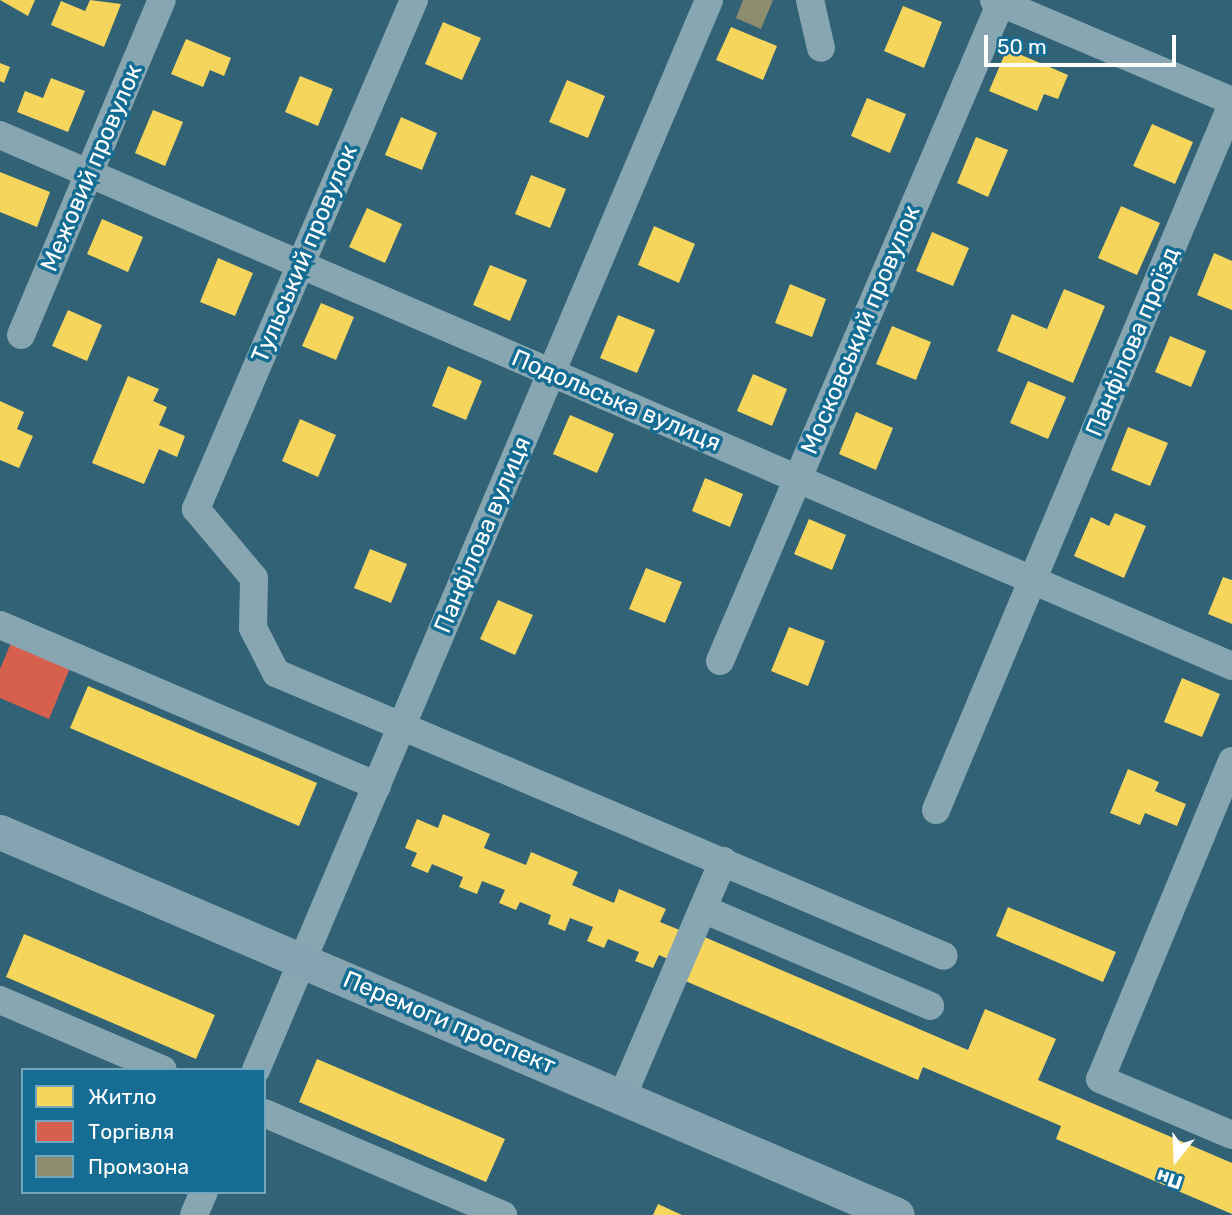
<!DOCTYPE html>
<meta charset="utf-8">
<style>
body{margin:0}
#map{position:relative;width:1232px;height:1215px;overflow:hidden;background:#326276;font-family:Rubik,sans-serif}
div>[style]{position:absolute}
.homes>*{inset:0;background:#f6d55c}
.shops>*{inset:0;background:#d6604d}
.industry>*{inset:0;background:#8c8c6e}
.minor>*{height:28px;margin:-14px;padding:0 14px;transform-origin:14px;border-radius:14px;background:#87a6b2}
.major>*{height:35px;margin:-17.5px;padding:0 17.5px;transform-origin:17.5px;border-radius:17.5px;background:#86a3b1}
span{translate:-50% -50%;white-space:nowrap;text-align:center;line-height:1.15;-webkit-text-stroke:7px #156d93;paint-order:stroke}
.street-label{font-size:24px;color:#fff}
.legend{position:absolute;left:21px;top:1068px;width:245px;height:126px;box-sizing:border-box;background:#156d93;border:2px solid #73a7be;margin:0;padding:9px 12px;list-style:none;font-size:21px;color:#fff}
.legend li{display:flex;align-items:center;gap:14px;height:35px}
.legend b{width:35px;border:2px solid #73a7be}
.north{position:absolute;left:1141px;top:1124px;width:70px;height:70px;-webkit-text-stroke:5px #156d93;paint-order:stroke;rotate:198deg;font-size:19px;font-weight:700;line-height:28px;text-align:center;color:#fff}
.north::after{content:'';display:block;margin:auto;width:24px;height:32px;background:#fff;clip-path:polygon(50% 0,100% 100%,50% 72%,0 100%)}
.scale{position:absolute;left:984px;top:35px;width:192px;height:32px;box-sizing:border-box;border:4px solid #fff;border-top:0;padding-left:9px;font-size:21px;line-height:24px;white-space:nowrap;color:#fff;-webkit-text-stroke:5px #156d93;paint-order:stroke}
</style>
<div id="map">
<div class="homes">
<i style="clip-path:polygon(0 0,35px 0,28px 16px)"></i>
<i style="clip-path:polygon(90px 0,121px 4px,104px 47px,51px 25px,61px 1px,85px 11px)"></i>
<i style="clip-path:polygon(903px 6px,942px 22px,924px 68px,884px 51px)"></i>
<i style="clip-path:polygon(443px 22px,481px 38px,462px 80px,425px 64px)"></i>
<i style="clip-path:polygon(731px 27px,777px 46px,763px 80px,716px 60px)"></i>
<i style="clip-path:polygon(186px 39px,231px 58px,224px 76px,210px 70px,203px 87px,171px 74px)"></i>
<i style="clip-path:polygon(1007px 49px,1068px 75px,1058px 99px,1044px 94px,1037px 111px,989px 91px)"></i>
<i style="clip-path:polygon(0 63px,10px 67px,4px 83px,0 81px)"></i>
<i style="clip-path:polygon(300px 76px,333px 89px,318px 126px,285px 112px)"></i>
<i style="clip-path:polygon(51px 78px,85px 91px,68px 132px,17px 112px,25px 91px,43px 98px)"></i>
<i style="clip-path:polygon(567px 80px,605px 96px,588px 138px,549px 122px)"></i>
<i style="clip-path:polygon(867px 98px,906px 114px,890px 153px,851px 136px)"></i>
<i style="clip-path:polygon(153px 110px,183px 122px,165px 166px,135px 153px)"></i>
<i style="clip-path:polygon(401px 117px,437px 133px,422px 170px,385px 155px)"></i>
<i style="clip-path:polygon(1152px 124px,1193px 142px,1175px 184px,1133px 166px)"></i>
<i style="clip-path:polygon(976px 137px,1008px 150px,988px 197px,957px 183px)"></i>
<i style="clip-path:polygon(0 172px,50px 192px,37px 227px,0 212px)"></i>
<i style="clip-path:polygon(531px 175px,566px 189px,550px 228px,515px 214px)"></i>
<i style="clip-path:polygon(1121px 206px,1160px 223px,1137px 275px,1098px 258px)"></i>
<i style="clip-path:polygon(367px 208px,402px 224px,385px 263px,349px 247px)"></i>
<i style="clip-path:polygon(102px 219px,143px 237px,128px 272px,87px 254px)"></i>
<i style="clip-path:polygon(654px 226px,695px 244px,679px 283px,638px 265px)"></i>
<i style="clip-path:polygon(932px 232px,969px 248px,953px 286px,916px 271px)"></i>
<i style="clip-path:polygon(1214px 253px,1232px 261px,1232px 310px,1197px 295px)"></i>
<i style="clip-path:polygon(218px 258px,253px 273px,235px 316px,200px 302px)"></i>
<i style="clip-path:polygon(490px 265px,527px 280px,510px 321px,473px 305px)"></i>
<i style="clip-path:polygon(790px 284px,826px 299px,812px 337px,775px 323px)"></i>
<i style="clip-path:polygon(1064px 289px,1105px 306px,1073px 383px,997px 351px,1012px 314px,1047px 329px)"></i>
<i style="clip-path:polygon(321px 303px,354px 317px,336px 360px,302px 346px)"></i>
<i style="clip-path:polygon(68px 310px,102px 325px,87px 361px,52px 346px)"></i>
<i style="clip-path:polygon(618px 315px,655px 330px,637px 373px,600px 358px)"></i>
<i style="clip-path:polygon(892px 326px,931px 342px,916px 380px,876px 364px)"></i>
<i style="clip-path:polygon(1170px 336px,1206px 351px,1191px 387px,1155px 372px)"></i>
<i style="clip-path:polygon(448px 366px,482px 381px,466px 420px,432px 406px)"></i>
<i style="clip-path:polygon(753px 374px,787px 389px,772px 426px,737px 411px)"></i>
<i style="clip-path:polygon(128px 376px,159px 389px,153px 401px,167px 407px,159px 425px,185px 436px,177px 457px,159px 449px,144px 484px,92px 463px)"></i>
<i style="clip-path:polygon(1028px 381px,1066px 397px,1048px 439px,1010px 423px)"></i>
<i style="clip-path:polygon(0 401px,24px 412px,17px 429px,33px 436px,19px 468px,0 460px)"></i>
<i style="clip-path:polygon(856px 412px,893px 428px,876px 470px,839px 454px)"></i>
<i style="clip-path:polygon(570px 415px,614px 434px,597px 473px,553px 454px)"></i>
<i style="clip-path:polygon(300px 419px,336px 435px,318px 477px,282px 461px)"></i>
<i style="clip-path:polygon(1128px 427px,1168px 443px,1150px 486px,1111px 470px)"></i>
<i style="clip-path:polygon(705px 478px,743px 494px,730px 527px,692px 511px)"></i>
<i style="clip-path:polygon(1115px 513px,1146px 526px,1124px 578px,1074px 556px,1091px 517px,1109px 526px)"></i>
<i style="clip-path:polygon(809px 519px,846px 535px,832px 570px,794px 554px)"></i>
<i style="clip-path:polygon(370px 549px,407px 564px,391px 603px,354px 588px)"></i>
<i style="clip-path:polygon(646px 568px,682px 582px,665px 623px,629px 609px)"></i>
<i style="clip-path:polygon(1223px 577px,1232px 580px,1232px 624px,1208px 614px)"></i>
<i style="clip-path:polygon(498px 600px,533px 615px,515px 655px,480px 639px)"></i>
<i style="clip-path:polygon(789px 627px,825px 641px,808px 686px,771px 671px)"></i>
<i style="clip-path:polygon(1182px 678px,1220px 694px,1202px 737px,1164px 722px)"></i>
<i style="clip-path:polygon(88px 686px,317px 783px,299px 826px,70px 728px)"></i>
<i style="clip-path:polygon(1128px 769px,1159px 782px,1155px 791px,1186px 804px,1177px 826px,1145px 813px,1140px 825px,1110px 813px)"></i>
<i style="clip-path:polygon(443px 814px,490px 834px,484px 848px,526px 865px,531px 852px,578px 872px,572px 885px,614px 903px,619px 889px,666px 909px,660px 922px,682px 931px,670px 960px,659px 955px,653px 968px,635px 961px,639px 952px,608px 939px,604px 948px,587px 941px,593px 927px,570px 918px,565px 931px,548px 924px,551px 915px,520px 902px,516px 910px,499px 903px,505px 890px,482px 881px,477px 894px,459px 887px,463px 877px,432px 864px,428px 873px,411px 866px,417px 853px,405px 848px,417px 819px,438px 828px)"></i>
<i style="clip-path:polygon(1008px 907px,1116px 952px,1103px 982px,996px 936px)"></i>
<i style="clip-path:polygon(24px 934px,215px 1015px,196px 1059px,6px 977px)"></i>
<i style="clip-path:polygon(702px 936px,968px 1050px,985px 1009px,1056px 1039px,1038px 1080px,1232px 1163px,1232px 1214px,1056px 1139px,1061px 1126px,923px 1067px,918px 1080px,683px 980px)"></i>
<i style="clip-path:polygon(317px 1059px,505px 1139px,486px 1182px,299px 1102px)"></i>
<i style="clip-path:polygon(658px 1204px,682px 1215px,653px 1215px)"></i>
</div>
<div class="shops">
<i style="clip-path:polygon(11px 643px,70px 668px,49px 719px,0 698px,0 669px)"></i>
</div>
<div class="industry">
<i style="clip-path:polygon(743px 0,773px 0,761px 29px,736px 18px)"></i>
</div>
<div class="minor">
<i style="left:414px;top:0;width:554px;rotate:113.19deg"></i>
<i style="left:196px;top:509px;width:90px;rotate:50deg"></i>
<i style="left:254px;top:578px;width:50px;rotate:91.1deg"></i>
<i style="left:253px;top:628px;width:51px;rotate:62.9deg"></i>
<i style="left:276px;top:673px;width:725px;rotate:22.96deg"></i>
<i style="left:810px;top:0;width:49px;rotate:77.1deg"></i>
<i style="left:994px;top:0;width:259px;rotate:23deg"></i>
<i style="left:0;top:135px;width:1342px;rotate:23.32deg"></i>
<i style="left:21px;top:335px;width:363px;rotate:-67.2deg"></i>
<i style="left:0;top:625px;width:410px;rotate:23.1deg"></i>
<i style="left:720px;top:661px;width:719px;rotate:-66.9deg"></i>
<i style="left:1232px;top:761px;width:344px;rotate:112.5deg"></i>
<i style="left:1100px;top:1079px;width:143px;rotate:23deg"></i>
<i style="left:936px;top:810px;width:766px;rotate:-67.25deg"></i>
<i style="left:703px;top:909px;width:247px;rotate:23.1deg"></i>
<i style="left:0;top:1000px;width:177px;rotate:23.2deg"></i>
<i style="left:256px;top:1070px;width:1162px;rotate:-67.05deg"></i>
<i style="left:622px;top:1097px;width:257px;rotate:-66.8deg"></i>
<i style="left:264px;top:1113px;width:260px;rotate:23.1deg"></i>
<i style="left:194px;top:1215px;width:25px;rotate:-67deg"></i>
</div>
<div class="major">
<i style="left:0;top:832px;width:975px;rotate:23.12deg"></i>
</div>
<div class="street-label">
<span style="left:92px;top:168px;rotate:-67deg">Межовий провулок</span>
<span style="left:305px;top:254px;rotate:-67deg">Тульський провулок</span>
<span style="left:861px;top:330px;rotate:-67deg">Московський провулок</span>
<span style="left:1133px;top:342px;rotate:-67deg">Панфілова проїзд</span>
<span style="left:616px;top:401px;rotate:23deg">Подольська вулиця</span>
<span style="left:483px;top:535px;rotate:-67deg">Панфілова вулиця</span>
<span style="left:449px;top:1023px;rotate:23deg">Перемоги проспект</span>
</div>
<ul class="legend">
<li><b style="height:19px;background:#f6d55c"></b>Житло</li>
<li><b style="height:19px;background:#d6604d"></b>Торгівля</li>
<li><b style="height:19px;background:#8c8c6e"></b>Промзона</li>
</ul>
<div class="north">Пн</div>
<div class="scale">50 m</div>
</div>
